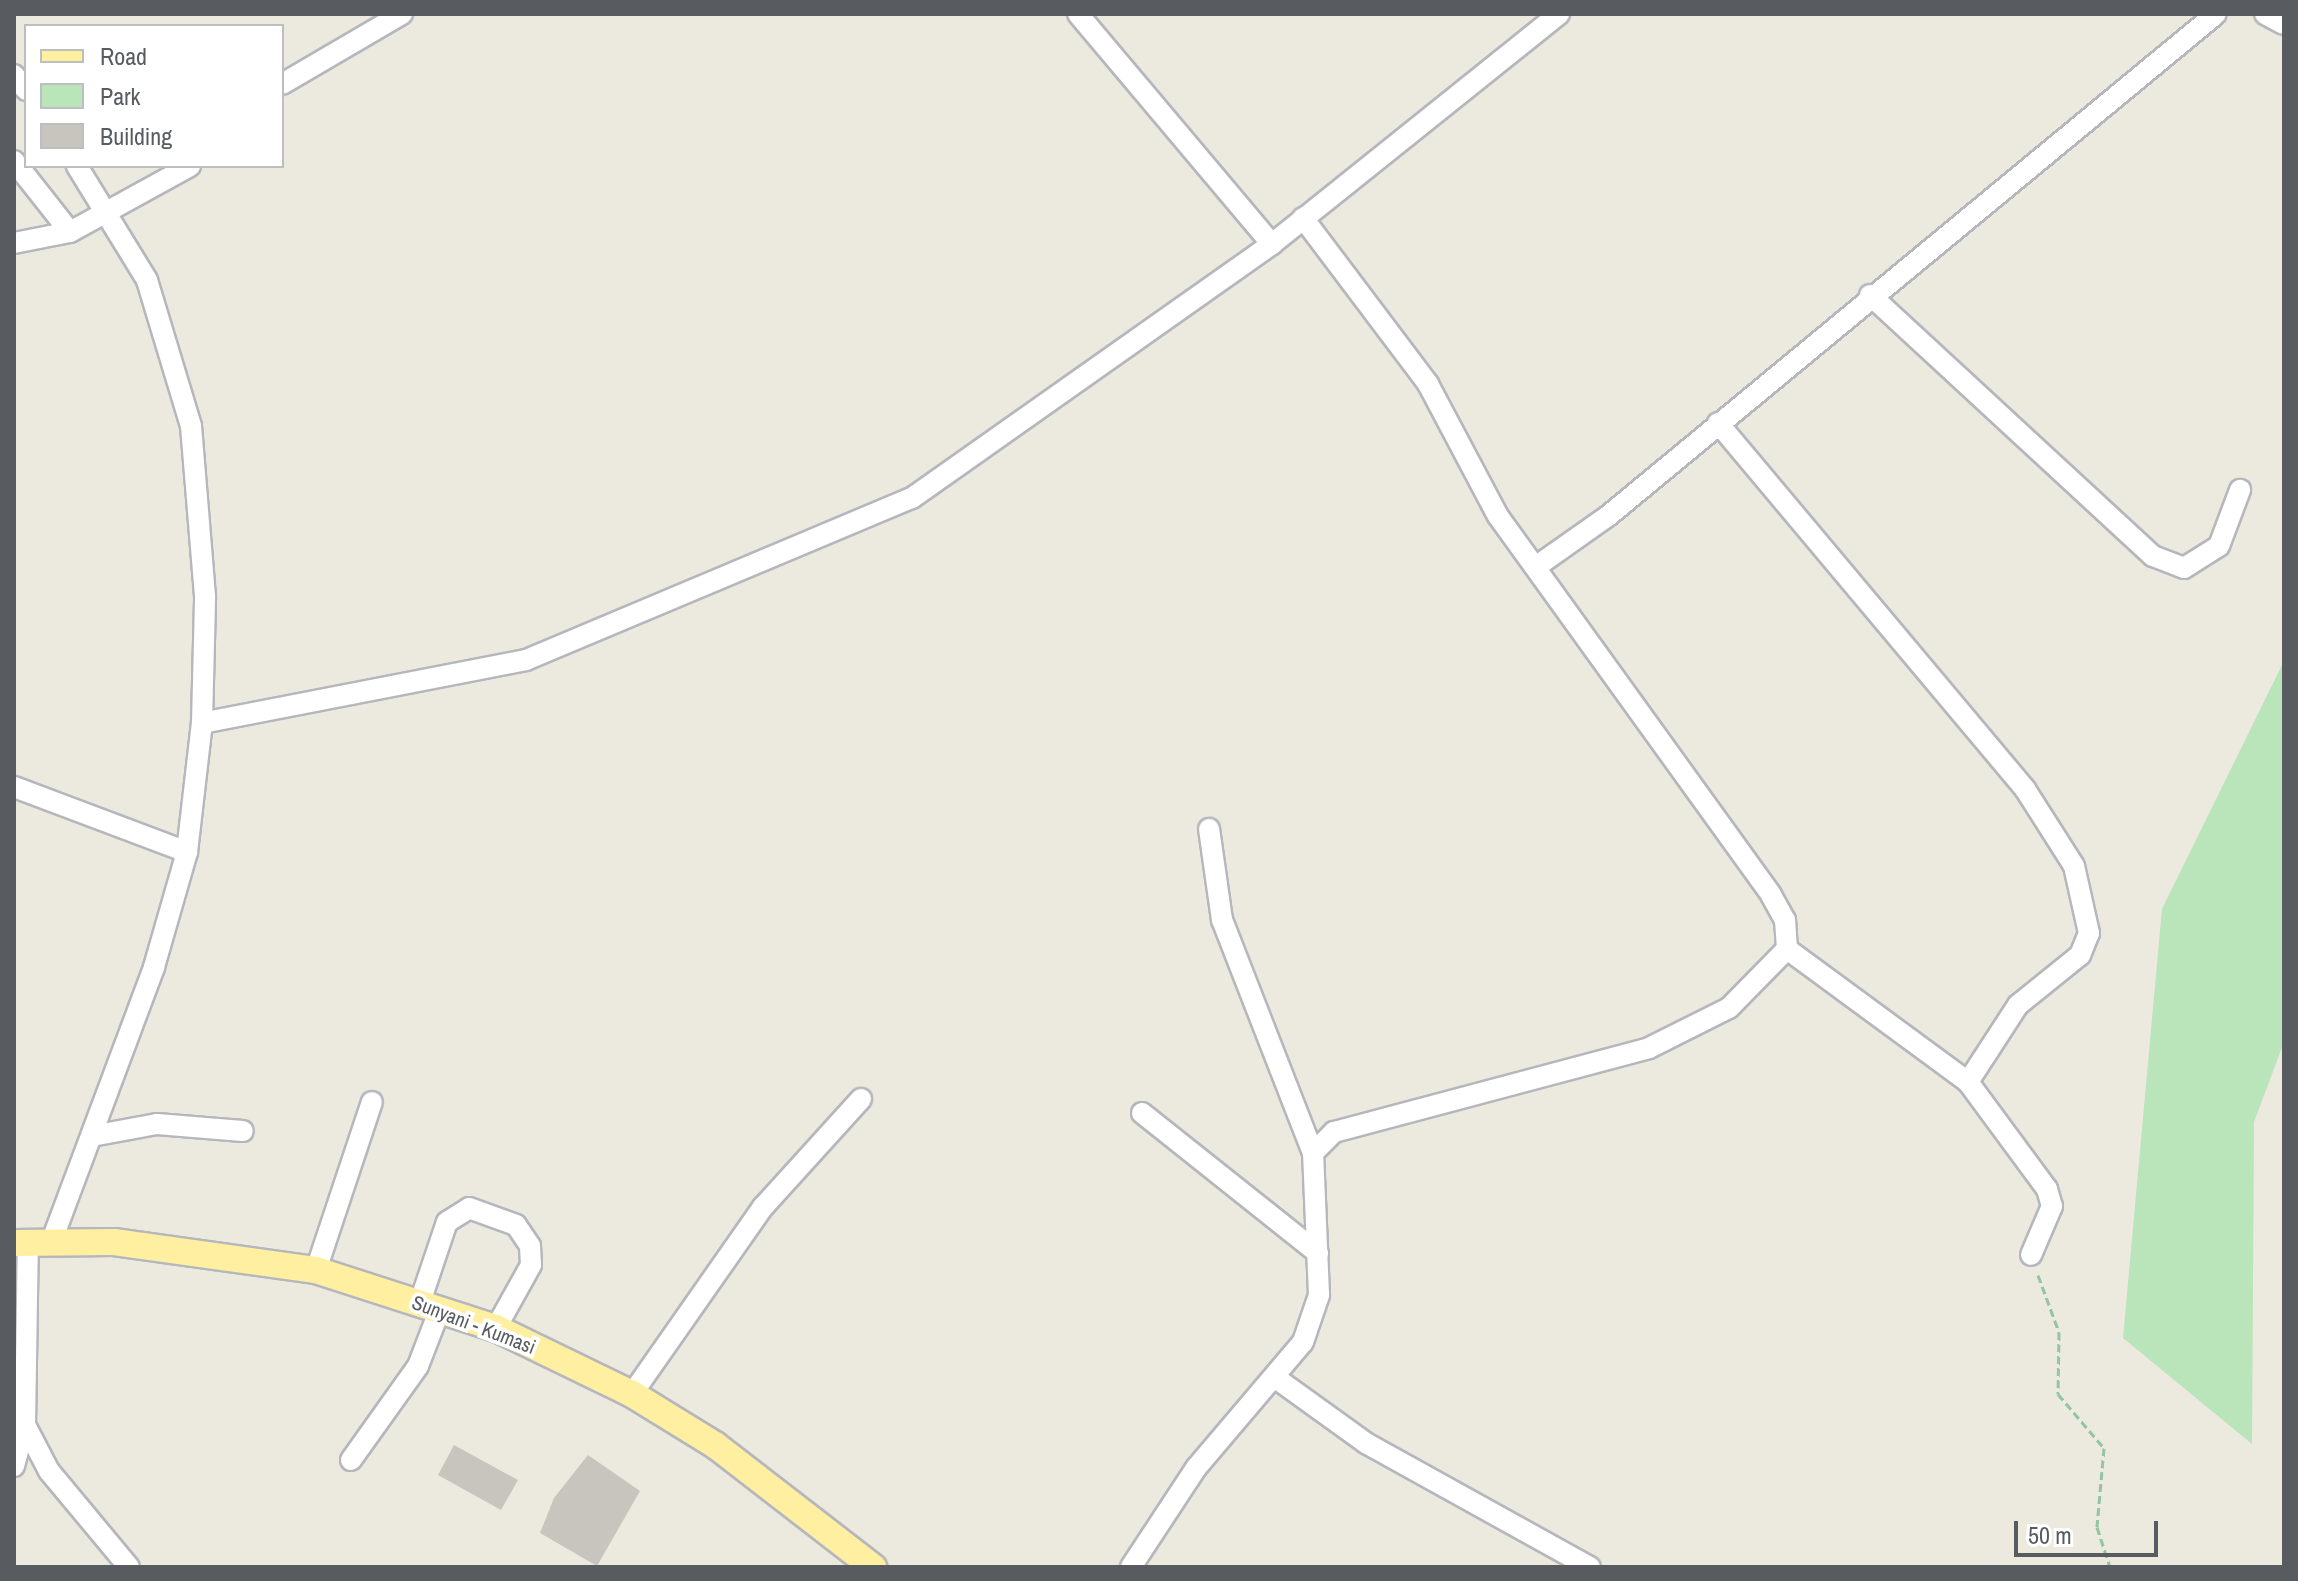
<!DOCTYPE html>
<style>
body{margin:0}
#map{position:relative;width:2298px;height:1581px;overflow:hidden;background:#ece9df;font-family:"Archivo Narrow",sans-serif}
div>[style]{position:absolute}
.green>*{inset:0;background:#bae4ba}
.building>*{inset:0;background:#c8c5be}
.path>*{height:3px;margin-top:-1.5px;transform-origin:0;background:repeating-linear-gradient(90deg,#93c5a1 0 8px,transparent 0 12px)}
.roads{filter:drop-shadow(2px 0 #b5b7bc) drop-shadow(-2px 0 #b5b7bc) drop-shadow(0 2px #b5b7bc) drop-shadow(0 -2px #b5b7bc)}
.minor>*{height:20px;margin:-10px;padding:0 10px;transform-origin:10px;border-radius:10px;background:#fff}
.major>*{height:26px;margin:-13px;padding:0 13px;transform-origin:13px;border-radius:13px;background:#ffefa0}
span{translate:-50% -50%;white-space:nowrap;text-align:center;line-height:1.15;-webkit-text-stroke:7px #fff;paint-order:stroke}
.street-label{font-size:20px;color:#585c60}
.frame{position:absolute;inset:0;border:16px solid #585c60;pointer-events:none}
.legend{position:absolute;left:24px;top:24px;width:260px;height:144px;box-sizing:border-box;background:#fff;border:2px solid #bcbebf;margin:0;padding:10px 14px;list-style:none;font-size:24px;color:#585c60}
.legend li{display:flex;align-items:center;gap:16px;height:40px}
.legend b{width:40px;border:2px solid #bcbebf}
.scale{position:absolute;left:2014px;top:1521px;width:144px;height:36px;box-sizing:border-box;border:4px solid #585c60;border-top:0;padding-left:10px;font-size:24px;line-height:28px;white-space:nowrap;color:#585c60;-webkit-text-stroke:6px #fff;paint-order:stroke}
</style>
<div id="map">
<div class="green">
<i style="clip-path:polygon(2284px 661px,2284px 1042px,2254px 1122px,2252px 1444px,2123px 1338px,2162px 909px)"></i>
</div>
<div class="building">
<i style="clip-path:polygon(454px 1445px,518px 1480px,501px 1510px,438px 1475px)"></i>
<i style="clip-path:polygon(588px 1455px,640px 1491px,597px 1566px,540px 1533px,554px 1498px)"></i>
</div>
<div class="path">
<i style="left:2038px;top:1275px;width:61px;rotate:69.8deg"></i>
<i style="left:2059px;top:1332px;width:62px;rotate:90.9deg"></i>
<i style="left:2058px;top:1394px;width:71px;rotate:49.6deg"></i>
<i style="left:2104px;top:1448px;width:79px;rotate:95.1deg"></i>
<i style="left:2097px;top:1527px;width:42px;rotate:72deg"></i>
</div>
<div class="roads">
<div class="minor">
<i style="left:1078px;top:14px;width:301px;rotate:49.9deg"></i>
<i style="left:2265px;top:14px;width:21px;rotate:28deg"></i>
<i style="left:14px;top:75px;width:19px;rotate:51deg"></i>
<i style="left:282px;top:84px;width:139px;rotate:-30.3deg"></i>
<i style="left:14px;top:161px;width:90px;rotate:51.7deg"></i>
<i style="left:1303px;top:218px;width:208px;rotate:53deg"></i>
<i style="left:1428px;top:384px;width:149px;rotate:62.1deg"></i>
<i style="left:1498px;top:516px;width:467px;rotate:54.2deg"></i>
<i style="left:1771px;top:895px;width:29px;rotate:61deg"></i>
<i style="left:1785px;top:920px;width:29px;rotate:86deg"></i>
<i style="left:14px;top:243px;width:57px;rotate:-11.1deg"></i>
<i style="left:70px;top:232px;width:137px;rotate:-28.8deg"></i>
<i style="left:1870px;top:295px;width:385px;rotate:42.7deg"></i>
<i style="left:2153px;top:556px;width:33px;rotate:21deg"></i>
<i style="left:2184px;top:568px;width:41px;rotate:-32.2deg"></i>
<i style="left:2219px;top:546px;width:60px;rotate:-69.4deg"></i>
<i style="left:1718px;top:423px;width:478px;rotate:50deg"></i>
<i style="left:2025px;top:789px;width:91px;rotate:57.5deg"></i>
<i style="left:2074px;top:866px;width:69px;rotate:77.4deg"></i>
<i style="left:2089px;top:933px;width:24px;rotate:112deg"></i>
<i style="left:2080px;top:955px;width:80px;rotate:141.1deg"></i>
<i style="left:2018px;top:1005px;width:92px;rotate:123deg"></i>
<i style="left:1537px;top:566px;width:87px;rotate:-35.2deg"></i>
<i style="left:1608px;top:516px;width:788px;rotate:-39.55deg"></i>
<i style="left:202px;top:723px;width:330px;rotate:-11deg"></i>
<i style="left:526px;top:660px;width:419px;rotate:-22.8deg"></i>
<i style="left:912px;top:498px;width:441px;rotate:-35.2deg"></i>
<i style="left:1272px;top:244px;width:368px;rotate:-38.7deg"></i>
<i style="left:14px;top:787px;width:185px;rotate:20.6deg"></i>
<i style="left:1142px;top:1113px;width:225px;rotate:38.5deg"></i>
<i style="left:92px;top:1136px;width:66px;rotate:-10.5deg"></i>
<i style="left:157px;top:1124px;width:86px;rotate:4.7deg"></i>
<i style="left:1313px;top:1153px;width:30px;rotate:-45deg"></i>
<i style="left:1334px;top:1132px;width:326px;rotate:-14.9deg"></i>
<i style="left:1649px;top:1048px;width:89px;rotate:-26.6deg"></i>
<i style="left:1729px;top:1008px;width:83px;rotate:-45.5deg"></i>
<i style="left:1787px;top:949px;width:225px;rotate:36.3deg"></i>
<i style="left:1968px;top:1082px;width:133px;rotate:53.6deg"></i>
<i style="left:2047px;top:1189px;width:18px;rotate:74deg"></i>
<i style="left:2052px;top:1206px;width:53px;rotate:113.2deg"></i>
<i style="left:51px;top:1243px;width:295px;rotate:-69.5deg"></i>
<i style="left:154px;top:967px;width:120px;rotate:-74deg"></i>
<i style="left:187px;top:852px;width:130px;rotate:-83.4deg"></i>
<i style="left:202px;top:723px;width:127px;rotate:-88.6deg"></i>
<i style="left:205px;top:596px;width:171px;rotate:-94.7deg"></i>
<i style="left:191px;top:426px;width:152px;rotate:-106.8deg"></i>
<i style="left:147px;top:280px;width:134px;rotate:-121.6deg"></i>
<i style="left:316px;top:1270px;width:177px;rotate:-71.6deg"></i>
<i style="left:420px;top:1302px;width:84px;rotate:-71.4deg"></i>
<i style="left:447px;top:1222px;width:26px;rotate:-32deg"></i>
<i style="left:469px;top:1208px;width:50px;rotate:19.9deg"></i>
<i style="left:516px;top:1225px;width:25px;rotate:56deg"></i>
<i style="left:530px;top:1246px;width:19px;rotate:87deg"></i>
<i style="left:531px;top:1265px;width:72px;rotate:119.1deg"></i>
<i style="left:1277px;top:1379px;width:110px;rotate:35.7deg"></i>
<i style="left:1366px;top:1443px;width:256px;rotate:29deg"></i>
<i style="left:632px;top:1394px;width:228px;rotate:-55deg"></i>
<i style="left:763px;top:1207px;width:146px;rotate:-47.8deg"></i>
<i style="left:25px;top:1425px;width:52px;rotate:62.4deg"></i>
<i style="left:49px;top:1471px;width:125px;rotate:50.2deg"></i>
<i style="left:351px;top:1460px;width:115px;rotate:-54.5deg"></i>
<i style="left:418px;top:1366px;width:61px;rotate:-68.9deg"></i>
<i style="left:14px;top:1466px;width:42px;rotate:-75deg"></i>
<i style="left:25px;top:1425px;width:183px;rotate:-89.1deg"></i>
<i style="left:1131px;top:1567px;width:118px;rotate:-56.7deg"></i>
<i style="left:1196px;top:1468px;width:165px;rotate:-49.7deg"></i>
<i style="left:1303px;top:1342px;width:50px;rotate:-71.2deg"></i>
<i style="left:1319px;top:1295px;width:142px;rotate:-92.4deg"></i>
<i style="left:1313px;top:1153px;width:250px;rotate:-111.3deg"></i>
<i style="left:1222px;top:920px;width:92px;rotate:-98.1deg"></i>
</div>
<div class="major">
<i style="left:14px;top:1243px;width:100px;rotate:-0.6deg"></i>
<i style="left:114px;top:1242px;width:204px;rotate:7.9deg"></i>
<i style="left:316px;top:1270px;width:189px;rotate:17.9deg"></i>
<i style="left:496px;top:1328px;width:151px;rotate:25.9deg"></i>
<i style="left:632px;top:1394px;width:97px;rotate:31.6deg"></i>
<i style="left:715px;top:1445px;width:200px;rotate:37.7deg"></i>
</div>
</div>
<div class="street-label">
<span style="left:474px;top:1324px;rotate:21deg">Sunyani - Kumasi</span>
</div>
<div class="frame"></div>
<ul class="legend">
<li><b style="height:10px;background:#ffefa0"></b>Road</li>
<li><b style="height:22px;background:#bae4ba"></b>Park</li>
<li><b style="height:22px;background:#c8c5be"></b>Building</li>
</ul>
<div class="scale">50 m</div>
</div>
